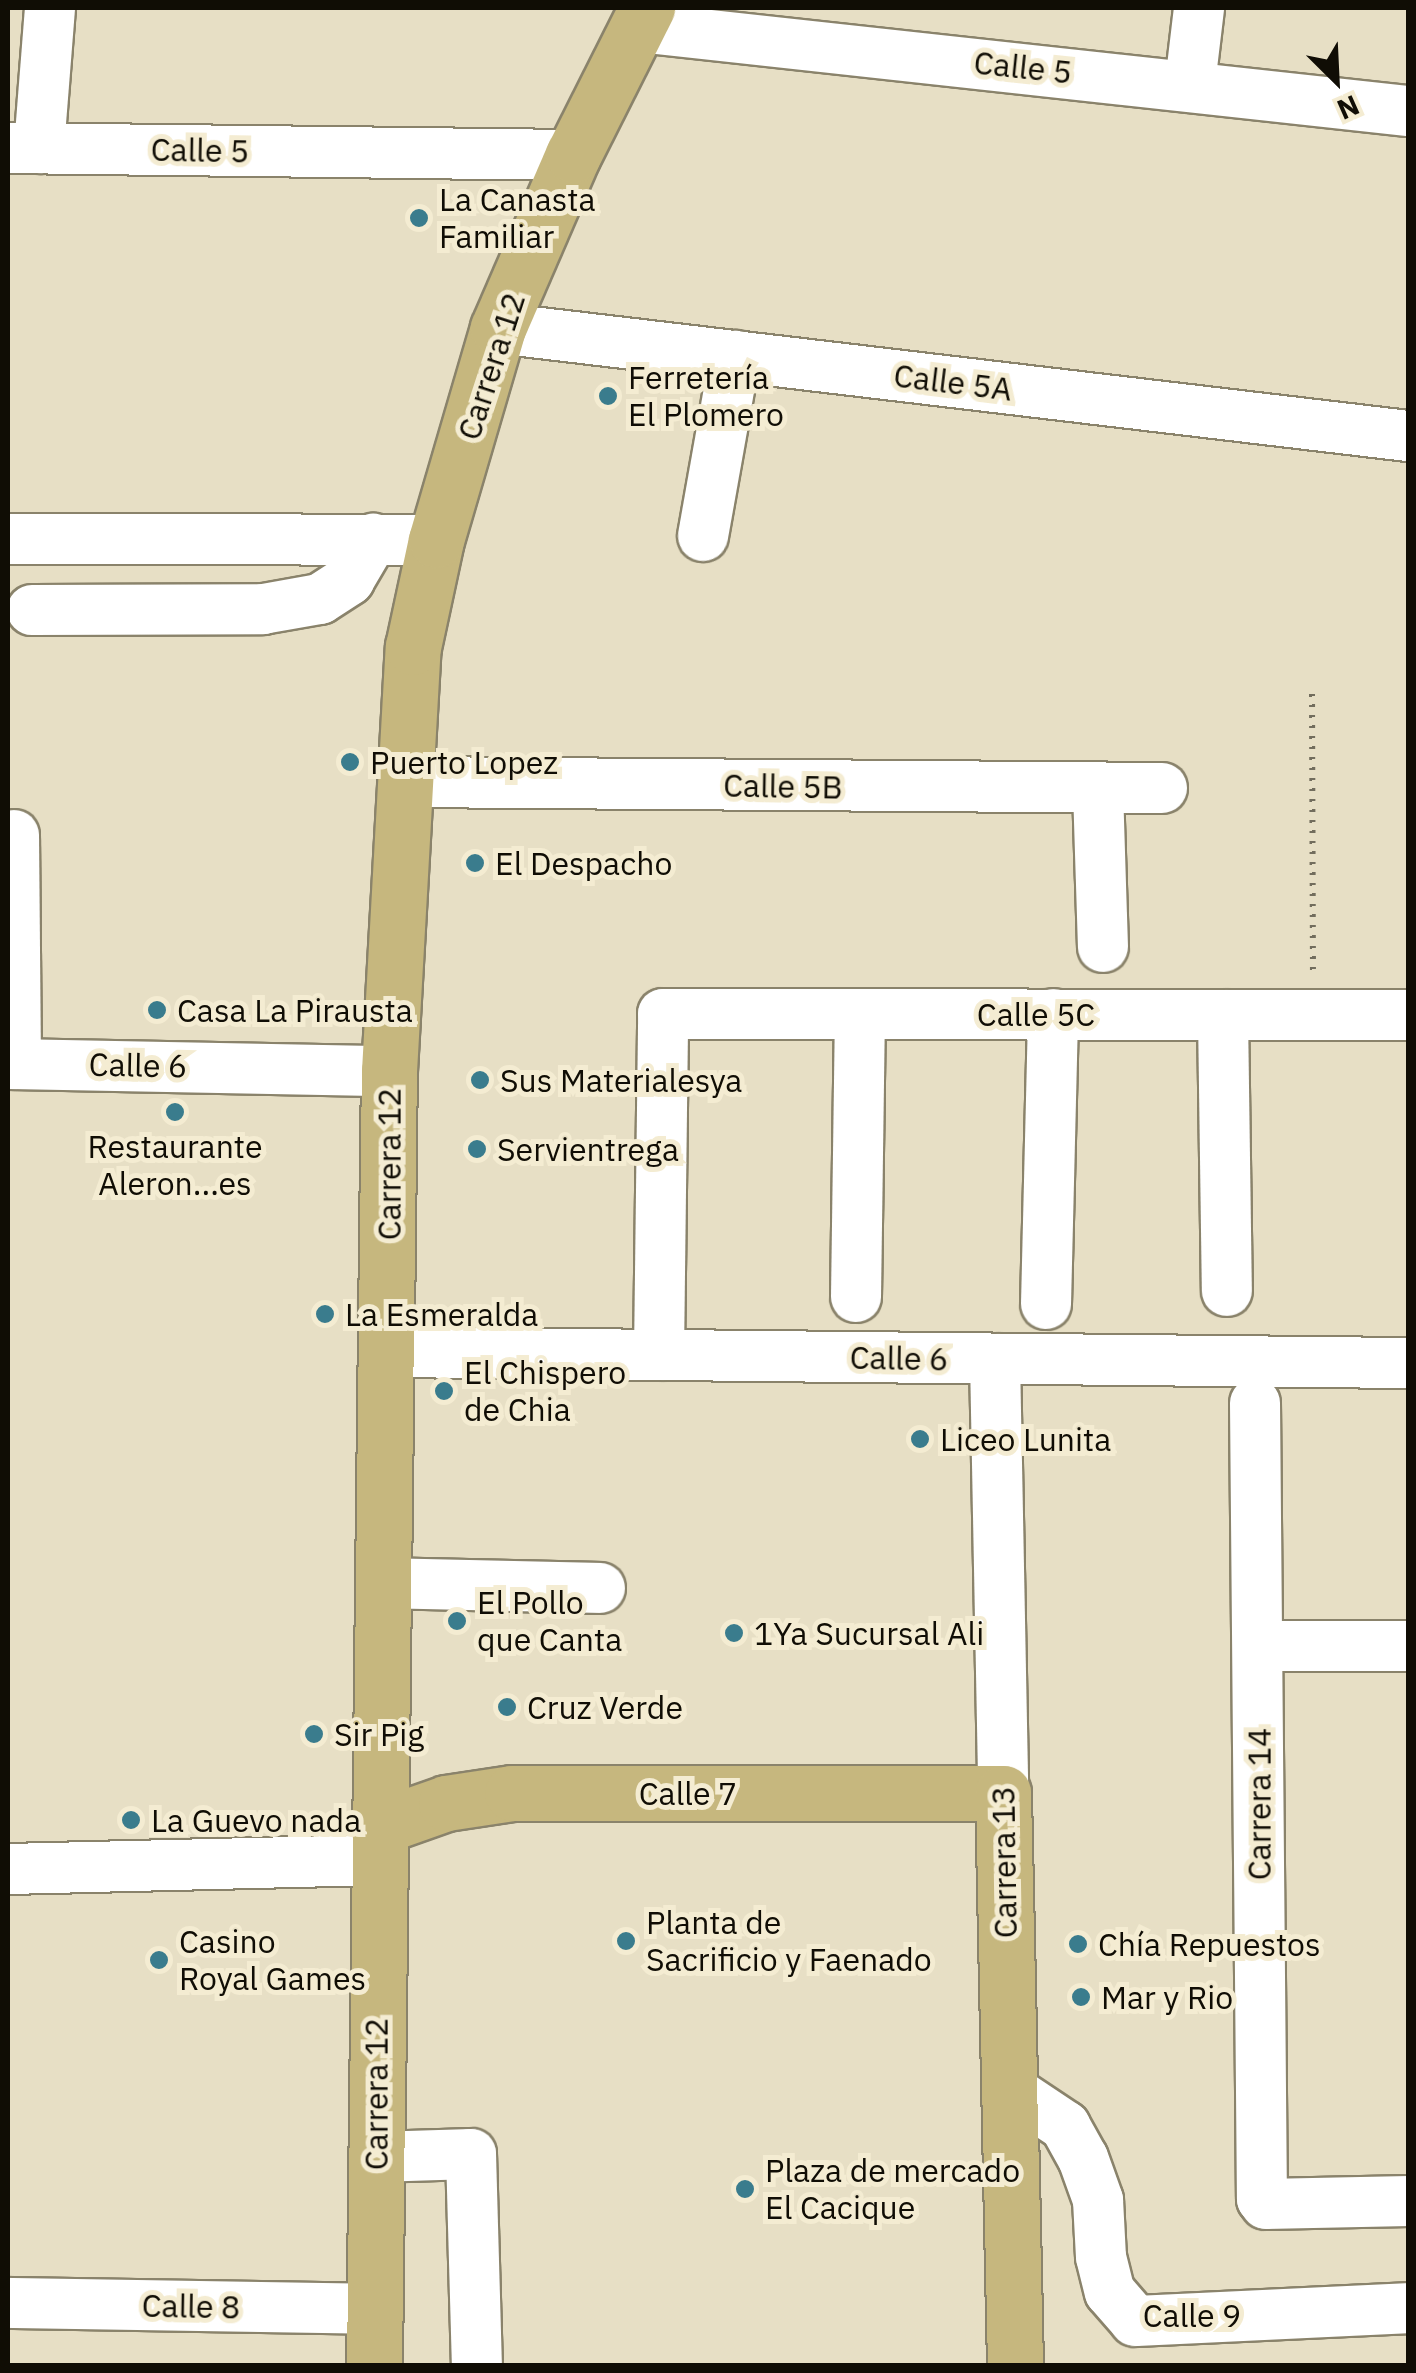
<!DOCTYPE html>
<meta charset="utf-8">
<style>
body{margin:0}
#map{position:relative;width:1416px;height:2373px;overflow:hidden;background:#e7dfc5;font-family:"IBM Plex Sans",sans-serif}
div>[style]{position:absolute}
.path>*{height:6px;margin-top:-3px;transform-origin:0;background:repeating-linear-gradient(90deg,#726d5d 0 2.5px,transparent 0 10.5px)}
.roads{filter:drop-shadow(2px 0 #8a836b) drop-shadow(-2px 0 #8a836b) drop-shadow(0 2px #8a836b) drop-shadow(0 -2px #8a836b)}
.minor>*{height:50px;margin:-25px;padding:0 25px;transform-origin:25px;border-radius:25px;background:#fff}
.major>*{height:55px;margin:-27.5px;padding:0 27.5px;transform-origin:27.5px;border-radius:27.5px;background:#c6b77e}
.dots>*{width:28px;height:28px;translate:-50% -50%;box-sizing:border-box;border:5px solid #f4ecd2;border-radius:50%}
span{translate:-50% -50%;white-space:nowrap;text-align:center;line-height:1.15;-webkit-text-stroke:10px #f4ecd2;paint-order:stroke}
.street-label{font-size:32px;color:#100d05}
.poi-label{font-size:32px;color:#100d05}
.left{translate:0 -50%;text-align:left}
.frame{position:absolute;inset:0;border:10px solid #100d05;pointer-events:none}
.north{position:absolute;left:1286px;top:30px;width:100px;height:100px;-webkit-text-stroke:8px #f4ecd2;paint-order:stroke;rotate:156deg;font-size:28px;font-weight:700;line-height:40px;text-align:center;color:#100d05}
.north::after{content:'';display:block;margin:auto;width:35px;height:45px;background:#100d05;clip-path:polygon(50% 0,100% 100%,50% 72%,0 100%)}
</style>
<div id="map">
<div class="path">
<i style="left:1312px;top:694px;width:279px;rotate:89.8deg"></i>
</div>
<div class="roads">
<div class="minor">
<i style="left:638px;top:27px;width:775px;rotate:6.23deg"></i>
<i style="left:1190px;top:84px;width:77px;rotate:-83.2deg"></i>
<i style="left:8px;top:148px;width:565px;rotate:0.71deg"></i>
<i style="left:39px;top:148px;width:140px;rotate:-85.5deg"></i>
<i style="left:498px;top:328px;width:916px;rotate:6.77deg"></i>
<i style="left:703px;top:536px;width:183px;rotate:-79.9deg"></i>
<i style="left:8px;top:539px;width:428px;rotate:0.1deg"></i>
<i style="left:32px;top:610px;width:231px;rotate:-0.2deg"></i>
<i style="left:263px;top:609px;width:58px;rotate:-10deg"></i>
<i style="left:320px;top:599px;width:35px;rotate:-33deg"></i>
<i style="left:349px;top:580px;width:48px;rotate:-59.7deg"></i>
<i style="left:405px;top:782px;width:757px;rotate:0.45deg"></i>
<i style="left:1098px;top:789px;width:158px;rotate:88.2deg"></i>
<i style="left:14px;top:835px;width:229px;rotate:89.5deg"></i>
<i style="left:1223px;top:1015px;width:276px;rotate:89.2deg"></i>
<i style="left:8px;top:1064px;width:381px;rotate:1.1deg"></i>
<i style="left:856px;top:1297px;width:283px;rotate:-89.2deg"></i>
<i style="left:1046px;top:1304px;width:290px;rotate:-88.6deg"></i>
<i style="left:389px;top:1352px;width:1019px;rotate:0.62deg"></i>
<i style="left:659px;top:1355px;width:341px;rotate:-89.3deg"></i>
<i style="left:663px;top:1014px;width:745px;rotate:0.08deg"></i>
<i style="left:995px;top:1359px;width:434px;rotate:88.9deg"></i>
<i style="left:1255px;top:1403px;width:796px;rotate:89.5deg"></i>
<i style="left:1262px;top:2199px;width:6px;rotate:51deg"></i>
<i style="left:1266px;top:2204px;width:142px;rotate:-1.2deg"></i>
<i style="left:382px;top:1583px;width:218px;rotate:1.3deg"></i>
<i style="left:1258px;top:1646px;width:150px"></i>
<i style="left:8px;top:1869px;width:370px;rotate:-1.4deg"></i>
<i style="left:1008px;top:2088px;width:69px;rotate:33.7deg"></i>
<i style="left:1065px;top:2126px;width:37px;rotate:61deg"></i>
<i style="left:1083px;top:2158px;width:45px;rotate:70.3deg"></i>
<i style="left:1098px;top:2200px;width:57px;rotate:87deg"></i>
<i style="left:1101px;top:2257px;width:36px;rotate:76deg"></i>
<i style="left:1110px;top:2292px;width:38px;rotate:49deg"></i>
<i style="left:1135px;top:2321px;width:273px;rotate:-2.7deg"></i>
<i style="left:376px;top:2157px;width:95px;rotate:-1.8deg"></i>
<i style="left:471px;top:2154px;width:212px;rotate:88.4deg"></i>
<i style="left:8px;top:2303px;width:367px;rotate:0.9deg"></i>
</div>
<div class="major">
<i style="left:378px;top:1827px;width:72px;rotate:-19.4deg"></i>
<i style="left:446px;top:1803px;width:67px;rotate:-8.6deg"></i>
<i style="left:512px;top:1793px;width:491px"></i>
<i style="left:1003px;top:1793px;width:573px;rotate:88.8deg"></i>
<i style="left:374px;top:2366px;width:1295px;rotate:-89.34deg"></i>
<i style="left:389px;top:1071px;width:425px;rotate:-86.8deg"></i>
<i style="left:413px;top:647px;width:109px;rotate:-77.9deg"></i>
<i style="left:436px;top:540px;width:221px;rotate:-73.7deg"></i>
<i style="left:498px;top:328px;width:189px;rotate:-66.6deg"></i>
<i style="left:573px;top:155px;width:165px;rotate:-63.3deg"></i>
</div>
</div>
<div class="dots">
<i style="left:419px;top:218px;background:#3a7c8d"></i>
<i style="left:608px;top:396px;background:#3a7c8d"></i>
<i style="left:350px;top:762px;background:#3a7c8d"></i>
<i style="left:475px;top:863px;background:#3a7c8d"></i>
<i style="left:157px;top:1010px;background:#3a7c8d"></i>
<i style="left:480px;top:1080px;background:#3a7c8d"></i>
<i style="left:175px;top:1112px;background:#3a7c8d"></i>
<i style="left:477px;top:1149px;background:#3a7c8d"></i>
<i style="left:325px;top:1314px;background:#3a7c8d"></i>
<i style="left:444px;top:1391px;background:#3a7c8d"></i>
<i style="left:920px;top:1439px;background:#3a7c8d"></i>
<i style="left:457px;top:1621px;background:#3a7c8d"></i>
<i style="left:734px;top:1633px;background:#3a7c8d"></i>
<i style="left:507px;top:1707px;background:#3a7c8d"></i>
<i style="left:314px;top:1734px;background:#3a7c8d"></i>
<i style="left:131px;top:1820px;background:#3a7c8d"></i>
<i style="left:626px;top:1941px;background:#3a7c8d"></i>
<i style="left:1078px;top:1944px;background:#3a7c8d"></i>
<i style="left:159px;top:1960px;background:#3a7c8d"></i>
<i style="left:1081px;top:1997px;background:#3a7c8d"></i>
<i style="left:745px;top:2189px;background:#3a7c8d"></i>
</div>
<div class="street-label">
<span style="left:1023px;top:67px;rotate:6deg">Calle 5</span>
<span style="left:200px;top:150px;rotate:1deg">Calle 5</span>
<span style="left:491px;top:366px;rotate:-72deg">Carrera 12</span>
<span style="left:953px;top:382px;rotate:7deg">Calle 5A</span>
<span style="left:783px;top:786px;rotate:1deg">Calle 5B</span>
<span style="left:1036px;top:1014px">Calle 5C</span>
<span style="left:138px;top:1065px;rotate:1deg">Calle 6</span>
<span style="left:389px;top:1164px;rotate:-90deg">Carrera 12</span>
<span style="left:899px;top:1358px;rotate:1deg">Calle 6</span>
<span style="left:688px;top:1793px">Calle 7</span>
<span style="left:1259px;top:1804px;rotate:-90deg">Carrera 14</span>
<span style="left:1004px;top:1862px;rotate:-91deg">Carrera 13</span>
<span style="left:376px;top:2094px;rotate:-90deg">Carrera 12</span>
<span style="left:191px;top:2306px;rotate:1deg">Calle 8</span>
<span style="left:1192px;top:2315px">Calle 9</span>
</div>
<div class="poi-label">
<span class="left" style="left:439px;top:218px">La Canasta<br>Familiar</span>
<span class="left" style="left:628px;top:396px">Ferretería<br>El Plomero</span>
<span class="left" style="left:370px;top:762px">Puerto Lopez</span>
<span class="left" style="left:495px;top:863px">El Despacho</span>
<span class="left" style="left:177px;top:1010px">Casa La Pirausta</span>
<span class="left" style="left:500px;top:1080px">Sus Materialesya</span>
<span style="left:175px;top:1165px">Restaurante<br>Aleron...es</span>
<span class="left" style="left:497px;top:1149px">Servientrega</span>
<span class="left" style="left:345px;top:1314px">La Esmeralda</span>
<span class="left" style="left:464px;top:1391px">El Chispero<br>de Chia</span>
<span class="left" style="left:940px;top:1439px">Liceo Lunita</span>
<span class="left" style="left:477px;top:1621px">El Pollo<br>que Canta</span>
<span class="left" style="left:754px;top:1633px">1Ya Sucursal Ali</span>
<span class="left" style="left:527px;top:1707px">Cruz Verde</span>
<span class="left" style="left:334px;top:1734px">Sir Pig</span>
<span class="left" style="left:151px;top:1820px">La Guevo nada</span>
<span class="left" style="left:646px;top:1941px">Planta de<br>Sacrificio y Faenado</span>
<span class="left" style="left:179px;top:1960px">Casino<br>Royal Games</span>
<span class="left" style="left:1098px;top:1944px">Chía Repuestos</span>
<span class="left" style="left:1101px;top:1997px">Mar y Rio</span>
<span class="left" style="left:765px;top:2189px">Plaza de mercado<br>El Cacique</span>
</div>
<div class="frame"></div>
<div class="north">N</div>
</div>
